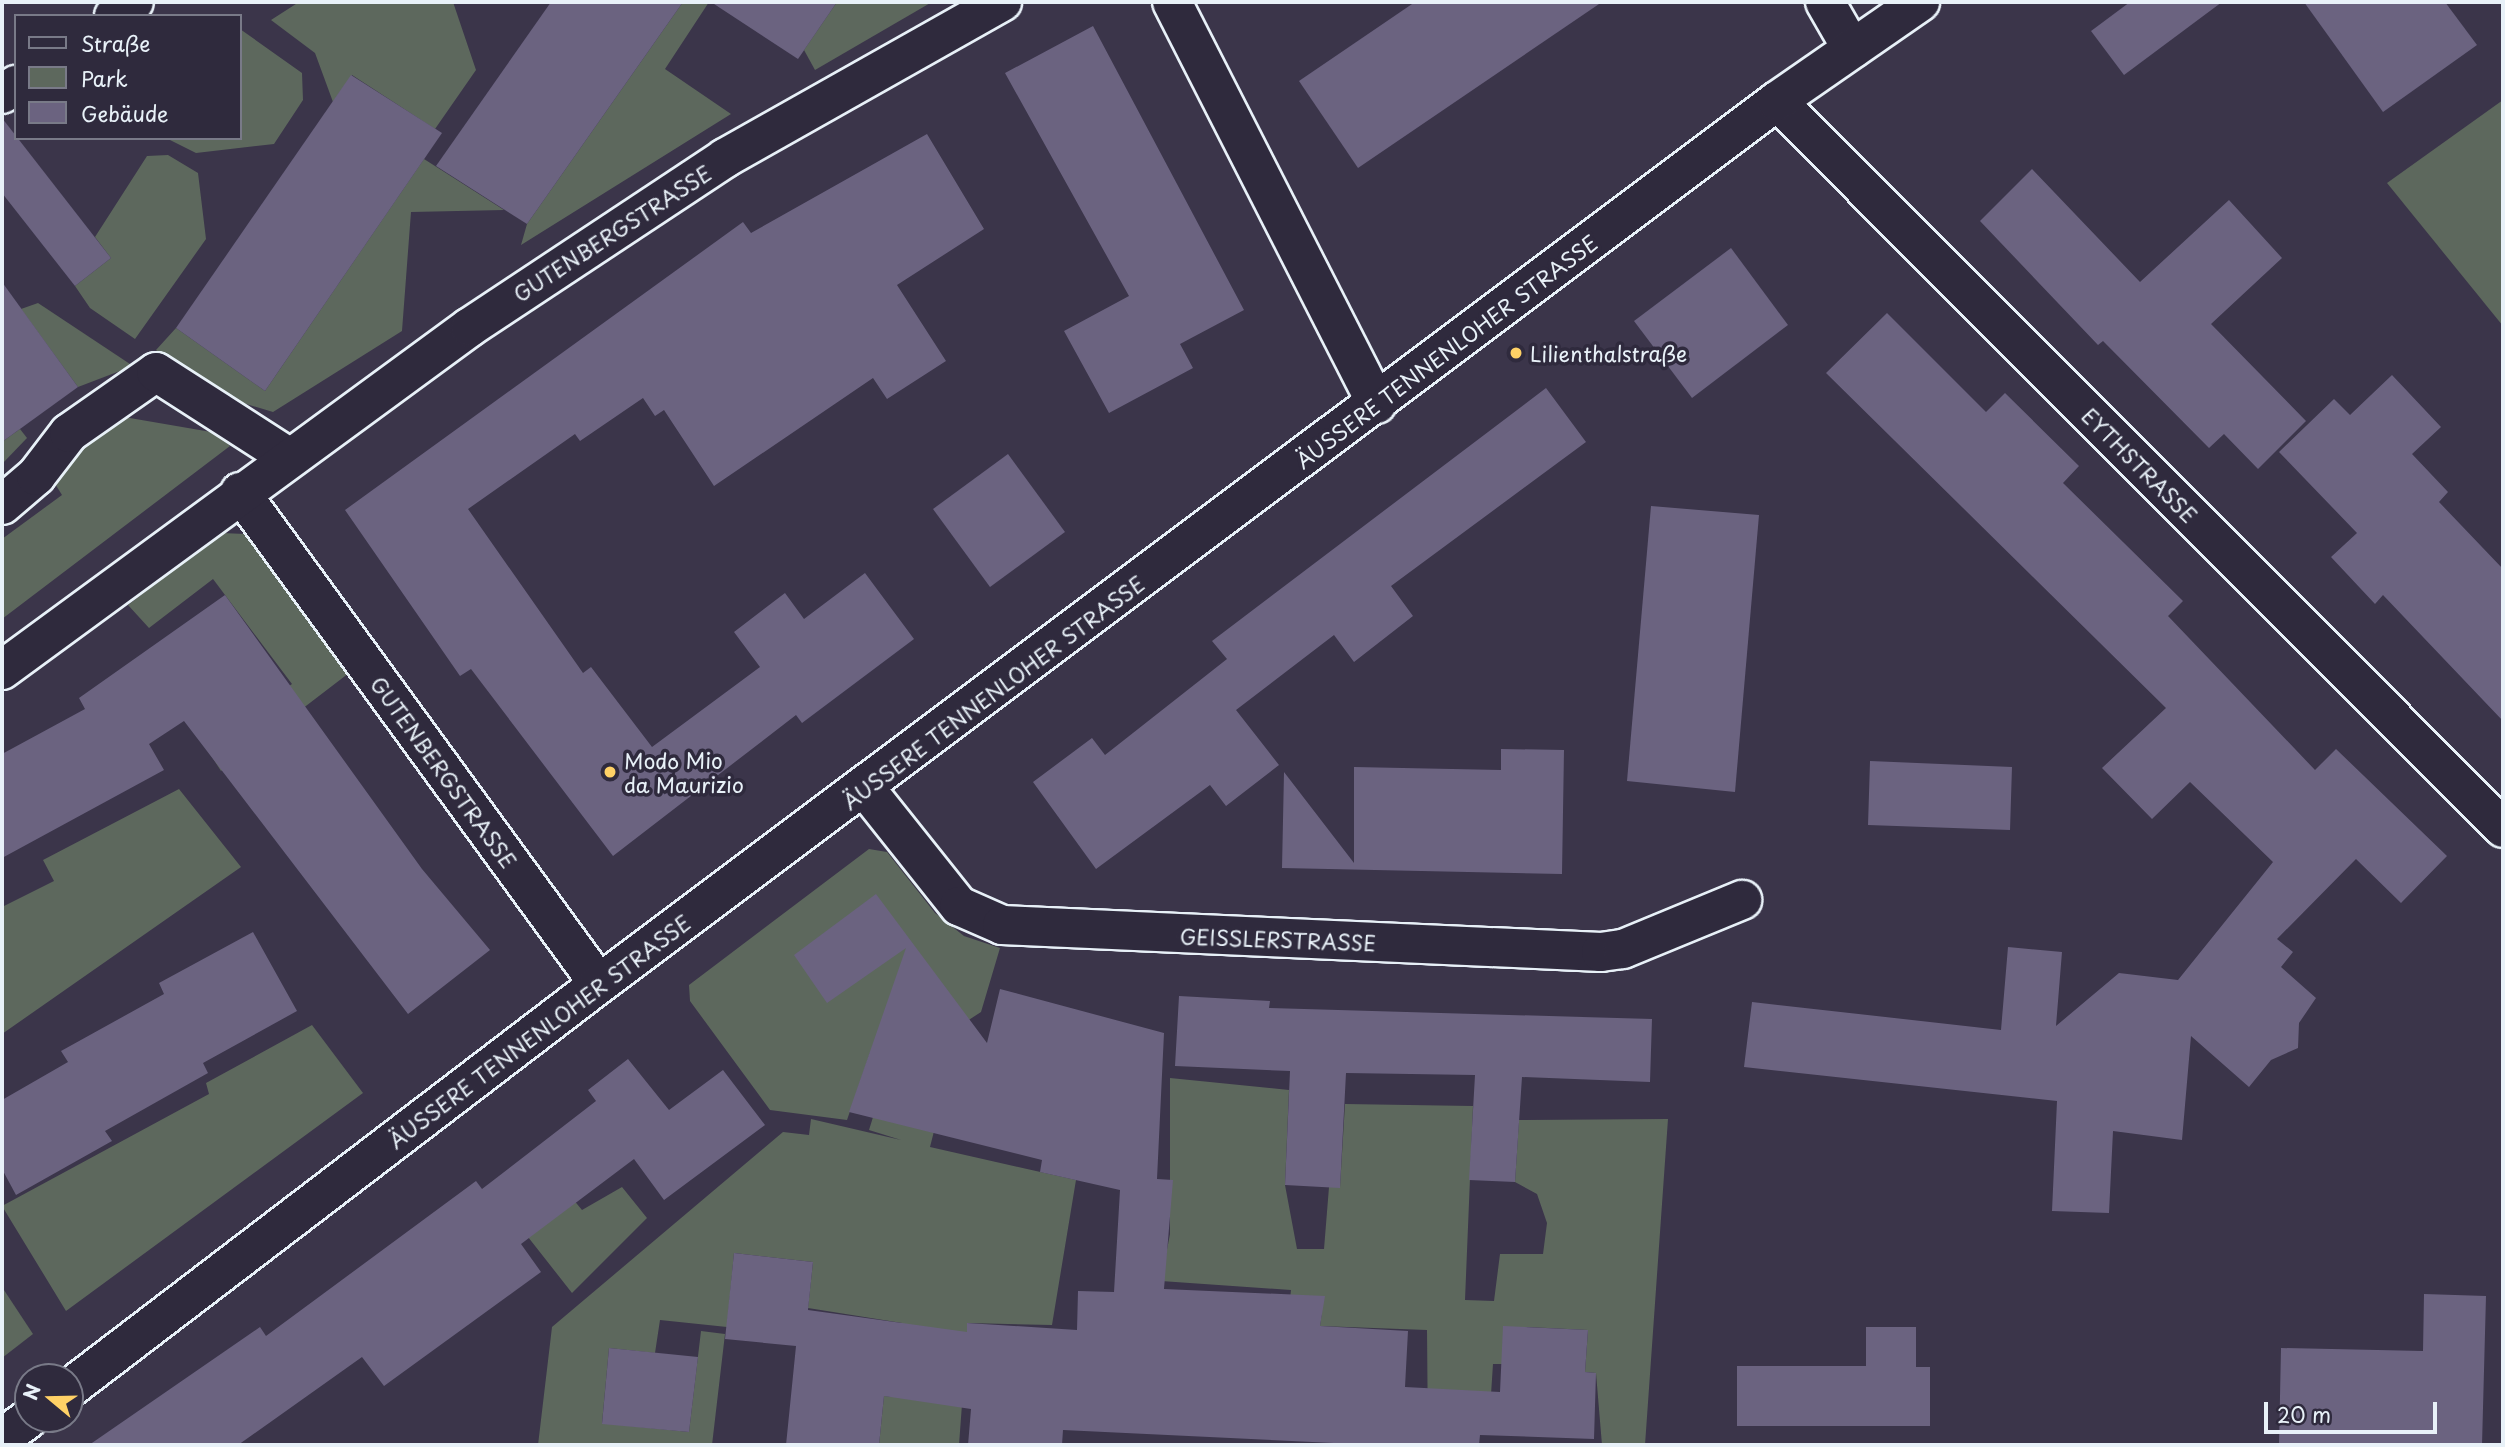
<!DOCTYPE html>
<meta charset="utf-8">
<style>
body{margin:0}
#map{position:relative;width:2505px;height:1447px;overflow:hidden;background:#3b354a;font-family:"Playpen Sans",sans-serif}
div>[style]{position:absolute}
.green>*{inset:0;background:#5d685d}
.building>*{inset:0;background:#6b6380}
.roads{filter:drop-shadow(2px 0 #e8f1f8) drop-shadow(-2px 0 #e8f1f8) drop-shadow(0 2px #e8f1f8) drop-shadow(0 -2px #e8f1f8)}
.minor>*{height:38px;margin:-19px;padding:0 19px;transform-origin:19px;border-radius:19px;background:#2f2a3d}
.dots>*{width:19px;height:19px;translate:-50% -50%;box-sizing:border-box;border:4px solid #2f2a3d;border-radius:50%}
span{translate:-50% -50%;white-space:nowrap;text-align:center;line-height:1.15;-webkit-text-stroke:7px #2f2a3d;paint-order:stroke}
.street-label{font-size:21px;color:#e8f1f8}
.poi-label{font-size:21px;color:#e8f1f8}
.left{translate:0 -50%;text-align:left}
.frame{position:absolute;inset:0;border:4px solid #e8f1f8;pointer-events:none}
.legend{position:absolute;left:14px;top:14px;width:228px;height:126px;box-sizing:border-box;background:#2f2a3d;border:2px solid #797a88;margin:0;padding:9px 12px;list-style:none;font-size:21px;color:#e8f1f8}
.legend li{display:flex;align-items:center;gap:14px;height:35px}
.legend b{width:35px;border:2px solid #797a88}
.north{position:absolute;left:14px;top:1363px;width:70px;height:70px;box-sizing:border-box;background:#2f2a3d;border:2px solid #797a88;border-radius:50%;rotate:289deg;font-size:19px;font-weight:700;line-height:28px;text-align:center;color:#e8f1f8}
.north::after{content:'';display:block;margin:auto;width:24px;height:32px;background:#ffd166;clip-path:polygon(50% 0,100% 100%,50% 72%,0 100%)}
.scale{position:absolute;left:2264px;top:1402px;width:173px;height:32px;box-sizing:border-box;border:4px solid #e8f1f8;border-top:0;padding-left:9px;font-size:21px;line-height:24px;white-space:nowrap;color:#e8f1f8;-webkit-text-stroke:5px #2f2a3d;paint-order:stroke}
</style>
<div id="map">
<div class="green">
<i style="clip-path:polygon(299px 2px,453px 2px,476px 70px,435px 129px,352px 75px,333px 102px,315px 53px,271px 20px)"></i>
<i style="clip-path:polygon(683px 2px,709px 2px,665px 69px,731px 114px,521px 245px,527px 224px)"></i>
<i style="clip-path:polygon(837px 2px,932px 2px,815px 70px,804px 50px)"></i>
<i style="clip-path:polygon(240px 29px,302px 73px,303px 100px,274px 144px,196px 153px,166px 138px,240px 138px)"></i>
<i style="clip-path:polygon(2503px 100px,2503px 326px,2387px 183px)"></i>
<i style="clip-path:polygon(168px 155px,198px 173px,206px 239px,135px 339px,90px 308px,75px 286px,111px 258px,95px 237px,147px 156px)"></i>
<i style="clip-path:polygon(424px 159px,504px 210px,411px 212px,402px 331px,273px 412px,200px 390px,156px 350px,176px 328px,265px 391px)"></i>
<i style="clip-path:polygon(38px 303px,133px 366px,78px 387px,21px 309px)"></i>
<i style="clip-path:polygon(124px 417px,217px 433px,230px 446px,2px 619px,2px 539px,62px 495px,52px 479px,55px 469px)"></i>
<i style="clip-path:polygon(20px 429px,27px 438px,2px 464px,2px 442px)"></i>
<i style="clip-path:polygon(222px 533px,245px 534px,349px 673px,221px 771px,192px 726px,247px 715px,292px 684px,213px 579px,149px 628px,128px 605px)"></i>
<i style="clip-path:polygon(179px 789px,241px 867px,2px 1034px,2px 907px,54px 881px,43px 860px)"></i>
<i style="clip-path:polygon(869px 849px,887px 852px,935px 913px,964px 936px,1000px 948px,981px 1012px,961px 1025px,930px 1147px,1076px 1180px,1052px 1325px,968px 1323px,959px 1445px,879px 1445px,884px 1396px,895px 1397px,902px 1323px,808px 1308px,813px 1262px,734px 1253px,727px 1327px,660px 1320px,655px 1353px,609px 1348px,602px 1423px,689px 1432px,701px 1331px,725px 1334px,712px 1445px,538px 1445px,552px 1327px,783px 1132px,809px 1135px,811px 1119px,901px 1140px,869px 1130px,891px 1059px,870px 1053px,847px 1120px,770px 1110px,690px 1001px,689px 985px)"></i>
<i style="clip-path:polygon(312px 1025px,363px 1093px,66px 1311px,2px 1206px,209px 1094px,206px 1083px)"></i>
<i style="clip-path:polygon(1170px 1078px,1289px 1090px,1285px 1185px,1297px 1249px,1324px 1249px,1329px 1187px,1340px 1187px,1345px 1104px,1473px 1106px,1465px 1300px,1494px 1301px,1500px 1254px,1543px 1254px,1547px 1223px,1537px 1194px,1515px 1182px,1519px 1120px,1668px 1119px,1645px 1445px,1602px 1445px,1596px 1373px,1585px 1372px,1588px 1330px,1527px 1327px,1502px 1364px,1493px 1364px,1489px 1425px,1455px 1408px,1452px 1445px,1428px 1445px,1427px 1330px,1320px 1326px,1322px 1312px,1289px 1309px,1291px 1290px,1161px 1281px,1170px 1234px)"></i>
<i style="clip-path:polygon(539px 1158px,582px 1210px,622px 1187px,647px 1218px,572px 1293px,492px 1191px)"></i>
<i style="clip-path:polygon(2px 1287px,33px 1334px,2px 1358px)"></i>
</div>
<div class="building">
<i style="clip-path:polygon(551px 2px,683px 2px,527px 224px,436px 166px)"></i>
<i style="clip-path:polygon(711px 2px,837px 2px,798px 59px)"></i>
<i style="clip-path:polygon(1415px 2px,1602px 2px,1358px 168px,1299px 81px)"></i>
<i style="clip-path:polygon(2130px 2px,2222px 2px,2124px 75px,2091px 31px)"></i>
<i style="clip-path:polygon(2304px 2px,2445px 2px,2477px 45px,2383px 112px)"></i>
<i style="clip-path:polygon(1093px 26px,1244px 310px,1180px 344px,1193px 368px,1109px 413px,1064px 331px,1129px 296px,1005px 73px)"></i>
<i style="clip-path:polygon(351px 75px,442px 133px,265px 391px,176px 328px)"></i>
<i style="clip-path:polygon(2px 118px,111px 258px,75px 286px,2px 193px)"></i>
<i style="clip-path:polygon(927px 134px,984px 229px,897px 285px,946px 361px,887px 399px,873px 378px,714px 486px,664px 410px,655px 416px,643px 398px,580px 441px,575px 434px,468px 509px,583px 673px,591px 667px,652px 747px,760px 667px,734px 632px,785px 593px,804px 619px,865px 573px,914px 639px,802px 723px,796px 715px,613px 856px,471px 669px,460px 676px,345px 510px,743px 222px,751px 233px)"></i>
<i style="clip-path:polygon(2032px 169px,2140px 282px,2229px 200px,2282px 258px,2211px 324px,2306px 421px,2258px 469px,2224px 434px,2209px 448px,2103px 341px,2098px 345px,1980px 221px)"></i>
<i style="clip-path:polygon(1731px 248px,1788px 325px,1692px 398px,1634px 321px)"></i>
<i style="clip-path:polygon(2px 282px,78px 387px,2px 442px)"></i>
<i style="clip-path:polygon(1887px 313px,1986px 412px,2005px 393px,2079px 466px,2063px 483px,2183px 601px,2168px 616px,2315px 770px,2336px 749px,2447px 856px,2401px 903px,2356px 859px,2277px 939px,2293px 952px,2281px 967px,2316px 998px,2299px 1023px,2298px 1048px,2271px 1060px,2249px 1087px,2191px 1036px,2182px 1140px,2113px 1131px,2109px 1213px,2052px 1211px,2057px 1101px,1744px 1067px,1752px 1002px,2001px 1030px,2008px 947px,2062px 952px,2056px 1026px,2119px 973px,2178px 980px,2273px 862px,2190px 782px,2152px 819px,2102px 768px,2166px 708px,1826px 373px)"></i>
<i style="clip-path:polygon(2392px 375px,2441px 427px,2412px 454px,2448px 492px,2439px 502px,2503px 569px,2503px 721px,2383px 595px,2375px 604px,2331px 557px,2357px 533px,2279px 452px,2334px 399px,2350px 415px)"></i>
<i style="clip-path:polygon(1546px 388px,1586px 442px,1391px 586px,1413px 616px,1354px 662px,1334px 635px,1236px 710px,1279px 765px,1226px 806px,1210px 785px,1096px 869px,1033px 782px,1092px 738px,1105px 755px,1227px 659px,1212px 641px)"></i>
<i style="clip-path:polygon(1008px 454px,1065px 532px,990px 587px,933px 509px)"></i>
<i style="clip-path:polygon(1651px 506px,1759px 515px,1735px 792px,1627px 781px)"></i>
<i style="clip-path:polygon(225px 595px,422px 869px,490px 950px,408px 1014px,184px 721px,149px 744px,164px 770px,2px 858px,2px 754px,85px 709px,79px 698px)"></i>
<i style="clip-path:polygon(1501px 749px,1564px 750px,1562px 874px,1282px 868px,1284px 772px,1354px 863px,1354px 767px,1501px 770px)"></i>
<i style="clip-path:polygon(1870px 761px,2012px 767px,2010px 830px,1868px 825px)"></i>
<i style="clip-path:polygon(876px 894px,987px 1043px,1000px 989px,1164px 1033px,1157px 1179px,1173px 1180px,1164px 1289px,1325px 1296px,1320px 1326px,1408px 1331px,1405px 1387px,1500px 1392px,1503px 1326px,1588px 1330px,1585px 1372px,1596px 1373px,1594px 1439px,1480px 1435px,1479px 1445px,1376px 1445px,1063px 1430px,1062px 1445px,968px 1445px,971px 1409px,884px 1396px,879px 1445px,786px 1445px,796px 1346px,725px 1339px,734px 1253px,813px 1262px,808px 1310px,967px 1332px,967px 1323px,1077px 1330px,1078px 1291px,1114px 1292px,1120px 1190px,1040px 1172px,1042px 1160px,849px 1112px,906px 948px,827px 1003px,794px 955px)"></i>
<i style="clip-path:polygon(253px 932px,297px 1011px,203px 1063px,208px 1073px,105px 1131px,112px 1141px,16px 1195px,2px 1169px,2px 1100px,68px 1062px,61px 1051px,164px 994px,159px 983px)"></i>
<i style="clip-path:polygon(1179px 996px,1270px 1001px,1269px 1008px,1652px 1019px,1650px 1082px,1522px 1077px,1515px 1182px,1469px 1180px,1475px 1075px,1346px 1073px,1340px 1188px,1285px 1185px,1290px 1071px,1175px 1066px)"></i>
<i style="clip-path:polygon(628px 1059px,669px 1110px,723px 1070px,765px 1125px,664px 1200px,634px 1159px,521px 1244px,541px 1272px,384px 1386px,362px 1357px,238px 1445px,89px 1445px,260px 1327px,266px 1336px,476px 1181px,482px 1189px,596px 1101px,588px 1090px)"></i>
<i style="clip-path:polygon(2424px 1294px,2486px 1296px,2482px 1445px,2279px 1445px,2281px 1348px,2423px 1351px)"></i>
<i style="clip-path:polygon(1866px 1327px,1916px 1327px,1916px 1367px,1930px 1367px,1930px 1426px,1737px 1426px,1737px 1366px,1866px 1366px)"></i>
<i style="clip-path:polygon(609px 1348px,698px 1357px,689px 1432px,602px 1424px)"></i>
</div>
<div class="roads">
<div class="minor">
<i style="left:1172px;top:2px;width:451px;rotate:63deg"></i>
<i style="left:1825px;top:2px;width:54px;rotate:60.1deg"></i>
<i style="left:114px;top:16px;width:24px;rotate:-35deg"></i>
<i style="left:2px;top:94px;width:17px;rotate:-33deg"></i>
<i style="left:1777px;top:101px;width:1027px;rotate:45.04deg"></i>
<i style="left:240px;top:492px;width:609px;rotate:53.88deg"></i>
<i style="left:2px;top:505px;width:45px;rotate:-40.5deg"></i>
<i style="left:36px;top:476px;width:54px;rotate:-52.5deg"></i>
<i style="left:69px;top:433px;width:106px;rotate:-35deg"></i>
<i style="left:156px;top:372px;width:159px;rotate:32.7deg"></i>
<i style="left:2px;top:670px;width:580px;rotate:-36.24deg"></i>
<i style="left:470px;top:327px;width:306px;rotate:-33.5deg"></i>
<i style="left:725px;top:158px;width:318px;rotate:-29.4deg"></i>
<i style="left:865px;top:788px;width:151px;rotate:51.5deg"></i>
<i style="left:959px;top:906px;width:47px;rotate:23.8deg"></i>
<i style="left:1002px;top:925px;width:600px;rotate:2.58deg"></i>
<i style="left:1601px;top:952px;width:22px;rotate:-8deg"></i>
<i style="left:1623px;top:949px;width:129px;rotate:-22.4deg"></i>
<i style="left:70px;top:1388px;width:666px;rotate:-37.37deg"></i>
<i style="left:599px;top:984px;width:1472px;rotate:-36.85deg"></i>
<i style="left:1777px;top:101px;width:174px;rotate:-34.7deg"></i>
<i style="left:2px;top:1438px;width:32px;rotate:-36deg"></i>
</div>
</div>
<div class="dots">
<i style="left:1516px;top:353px;background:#ffd166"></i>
<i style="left:610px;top:772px;background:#ffd166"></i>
</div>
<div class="street-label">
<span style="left:612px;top:233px;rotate:-33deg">GUTENBERGSTRASSE</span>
<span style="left:1446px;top:351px;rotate:-37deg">ÄUSSERE TENNENLOHER STRASSE</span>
<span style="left:2140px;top:465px;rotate:45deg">EYTHSTRASSE</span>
<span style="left:993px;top:692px;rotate:-37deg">ÄUSSERE TENNENLOHER STRASSE</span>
<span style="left:444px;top:772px;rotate:54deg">GUTENBERGSTRASSE</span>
<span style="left:1278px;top:939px;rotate:2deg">GEISSLERSTRASSE</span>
<span style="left:539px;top:1031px;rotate:-37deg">ÄUSSERE TENNENLOHER STRASSE</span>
</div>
<div class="poi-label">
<span class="left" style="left:1530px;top:353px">Lilienthalstraße</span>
<span class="left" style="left:624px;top:772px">Modo Mio<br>da Maurizio</span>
</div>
<div class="frame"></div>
<ul class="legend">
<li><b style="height:9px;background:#2f2a3d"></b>Straße</li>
<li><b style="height:19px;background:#5d685d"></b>Park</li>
<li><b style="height:19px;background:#6b6380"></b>Gebäude</li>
</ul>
<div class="north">N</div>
<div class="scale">20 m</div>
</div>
